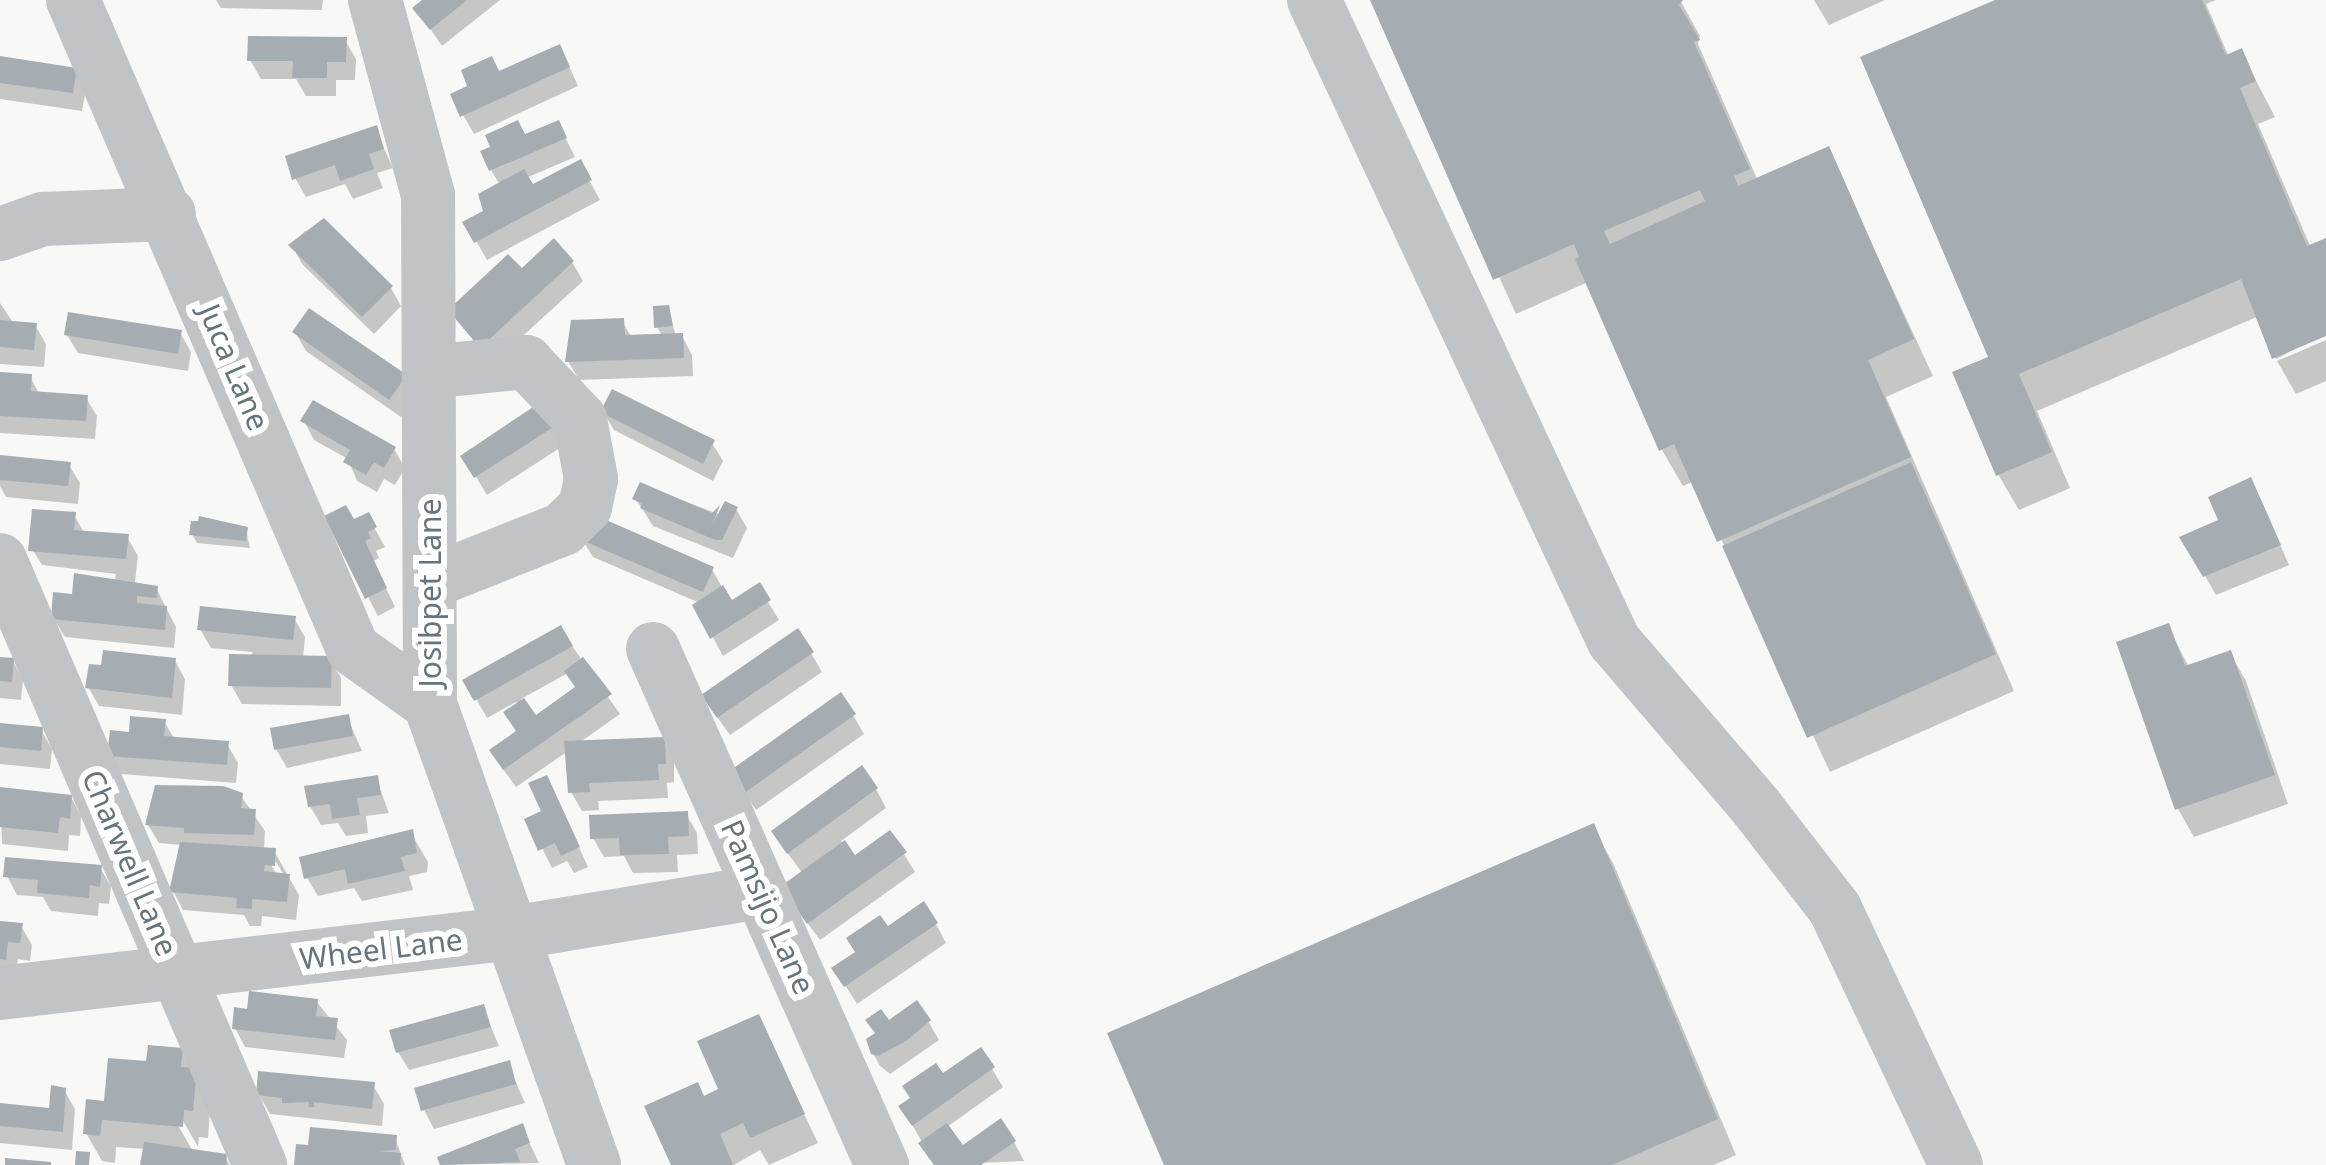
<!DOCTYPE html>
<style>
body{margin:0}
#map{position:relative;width:2326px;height:1165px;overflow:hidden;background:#f8f8f6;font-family:"Noto Sans",sans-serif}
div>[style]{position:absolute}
.shadow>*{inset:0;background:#0003}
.building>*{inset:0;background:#a6adb2}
.minor>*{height:54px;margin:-27px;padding:0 27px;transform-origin:27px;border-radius:27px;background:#c0c4c7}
span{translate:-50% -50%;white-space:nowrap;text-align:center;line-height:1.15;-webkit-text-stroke:12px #fff;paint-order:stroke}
.street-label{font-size:30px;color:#66757d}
</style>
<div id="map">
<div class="shadow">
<i style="clip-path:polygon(216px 0,323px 0,322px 10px,221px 8px)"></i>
<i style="clip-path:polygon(427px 0,500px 0,442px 46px,416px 8px)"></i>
<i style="clip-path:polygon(1373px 0,1680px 0,1700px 36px,1698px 44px,1758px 181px,1828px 150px,1933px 376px,1886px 397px,2014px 691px,1830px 772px,1694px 481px,1683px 486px,1662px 450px,1588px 282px,1516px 314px)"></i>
<i style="clip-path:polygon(1814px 0,1885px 0,1829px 25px)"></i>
<i style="clip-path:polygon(2003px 0,2216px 0,2206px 4px,2229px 57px,2241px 52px,2275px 117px,2258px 124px,2311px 248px,2326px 241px,2326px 333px,2276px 359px,2259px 316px,2037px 411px,2070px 488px,2019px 510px,1998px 474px,1992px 358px)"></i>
<i style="clip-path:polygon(345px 40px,356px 59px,355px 80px,336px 80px,336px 96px,306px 96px,296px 79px,261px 79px,250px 60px)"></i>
<i style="clip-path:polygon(0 60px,75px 71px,86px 89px,82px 111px,0 99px)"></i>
<i style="clip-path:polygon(569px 66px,578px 86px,474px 134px,463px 115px)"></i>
<i style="clip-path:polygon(558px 123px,575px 157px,526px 178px,532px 188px,580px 163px,600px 200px,487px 260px,466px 223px,487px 212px,500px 185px,491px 170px,525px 137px)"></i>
<i style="clip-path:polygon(375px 129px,393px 168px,377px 173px,383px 188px,353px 199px,345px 184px,306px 197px,295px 178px)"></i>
<i style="clip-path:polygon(305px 231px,391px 288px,401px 306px,374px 334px,302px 264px,292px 245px)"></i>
<i style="clip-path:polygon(572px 262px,583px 281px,492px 364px,451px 311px,522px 273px)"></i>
<i style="clip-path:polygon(0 303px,12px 321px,35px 325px,46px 344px,44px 367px,0 364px)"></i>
<i style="clip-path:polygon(667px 308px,676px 336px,682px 336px,692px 355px,693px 376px,579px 380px,568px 361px,568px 339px,622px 321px,632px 338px,663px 337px,657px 327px)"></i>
<i style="clip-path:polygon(295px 332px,404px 377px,415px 396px,401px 417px,306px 351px)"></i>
<i style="clip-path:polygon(180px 333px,191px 352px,188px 371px,78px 353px,67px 335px)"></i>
<i style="clip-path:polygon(2326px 340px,2326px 381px,2296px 394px,2277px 361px)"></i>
<i style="clip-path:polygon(0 375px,30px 377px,40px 395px,86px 398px,97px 416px,95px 439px,0 433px)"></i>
<i style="clip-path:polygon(542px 405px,566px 444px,487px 495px,464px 457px)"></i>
<i style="clip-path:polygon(603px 412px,712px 443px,723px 461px,713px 481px,614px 430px)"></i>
<i style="clip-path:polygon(304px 421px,394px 449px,405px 468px,395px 485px,384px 479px,377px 492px,357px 481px,348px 459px,314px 440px)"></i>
<i style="clip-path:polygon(0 458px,69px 465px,80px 483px,78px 504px,6px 497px,0 486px)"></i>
<i style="clip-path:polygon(642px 485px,721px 515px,736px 509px,747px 528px,733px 558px,653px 526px,636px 499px)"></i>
<i style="clip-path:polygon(2261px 500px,2289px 565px,2216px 595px,2183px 538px)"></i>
<i style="clip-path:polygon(74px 515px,85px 534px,127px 537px,138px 556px,135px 582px,156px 588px,176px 627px,174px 648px,65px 637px,54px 619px,74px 597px,115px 580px,116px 574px,42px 565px,31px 547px)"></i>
<i style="clip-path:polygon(368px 516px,385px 547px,376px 551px,379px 558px,373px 561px,395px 607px,378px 616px,368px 597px,353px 523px)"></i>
<i style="clip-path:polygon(201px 525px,246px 530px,250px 548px,197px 543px,192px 534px)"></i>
<i style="clip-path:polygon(582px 539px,712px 569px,731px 604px,759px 587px,779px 620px,723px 656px,696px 606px,700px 603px,593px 557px)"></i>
<i style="clip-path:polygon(294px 618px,305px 637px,303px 658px,330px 659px,341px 678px,341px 706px,242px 704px,231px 685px,253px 652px,211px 648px,200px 629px)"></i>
<i style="clip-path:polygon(2168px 627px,2189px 667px,2230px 653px,2246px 681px,2288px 804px,2194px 837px,2178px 809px,2120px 644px)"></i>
<i style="clip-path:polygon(evenodd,560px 629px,620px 714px,579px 743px,663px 740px,674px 759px,674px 782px,667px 783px,668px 798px,598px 801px,599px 810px,582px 811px,571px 792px,568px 751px,516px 787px,503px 769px,518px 733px,518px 705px,516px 702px,487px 718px,466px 681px,560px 629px,568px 673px,578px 689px,535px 719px,521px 699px,568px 673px)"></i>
<i style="clip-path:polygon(811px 653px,822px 672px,730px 735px,715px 714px)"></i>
<i style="clip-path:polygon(0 660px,13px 661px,23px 680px,21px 700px,0 698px)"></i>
<i style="clip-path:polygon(175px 661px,185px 679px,182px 715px,99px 706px,88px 687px)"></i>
<i style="clip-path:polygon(853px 715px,864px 734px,756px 810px,743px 791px)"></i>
<i style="clip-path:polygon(347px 717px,362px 751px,287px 768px,276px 749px)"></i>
<i style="clip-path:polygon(164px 721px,175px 740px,227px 744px,238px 763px,236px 783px,121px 774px,110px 755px,131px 735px)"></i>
<i style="clip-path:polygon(0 726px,41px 730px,52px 749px,50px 769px,0 764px)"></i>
<i style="clip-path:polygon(376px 778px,389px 813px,366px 816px,368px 833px,346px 836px,338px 823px,321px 825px,310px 806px)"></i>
<i style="clip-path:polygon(876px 789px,886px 808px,841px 841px,854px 859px,904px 854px,915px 872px,820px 940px,795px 906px,803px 874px,786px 851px)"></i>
<i style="clip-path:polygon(0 790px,71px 797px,81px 816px,80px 836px,69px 835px,68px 851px,2px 844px)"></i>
<i style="clip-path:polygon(evenodd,241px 796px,265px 831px,264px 850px,274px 851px,299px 895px,296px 920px,262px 916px,261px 926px,250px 926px,244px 915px,183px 910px,173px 891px,182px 845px,159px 843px,148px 825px,241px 796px,271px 854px,284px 875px,277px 875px,266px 856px,271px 854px)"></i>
<i style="clip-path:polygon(556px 797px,588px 867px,574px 873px,567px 861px,552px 868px,528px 820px,545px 812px)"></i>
<i style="clip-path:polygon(686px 814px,697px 833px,698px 854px,677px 855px,678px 872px,633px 873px,624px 856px,604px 857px,593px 838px)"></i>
<i style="clip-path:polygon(1592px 827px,1613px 863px,1736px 1155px,1714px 1165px,1167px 1165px)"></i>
<i style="clip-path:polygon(411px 833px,428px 862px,427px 872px,409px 876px,413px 890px,362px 901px,354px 888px,318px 896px,307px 878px)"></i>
<i style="clip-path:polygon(100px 868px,111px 886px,109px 904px,99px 903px,98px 916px,51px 911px,43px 897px,17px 895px,7px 876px)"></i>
<i style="clip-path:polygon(0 924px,21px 926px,32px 945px,30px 961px,18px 959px,16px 977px,0 976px)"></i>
<i style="clip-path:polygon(936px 924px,946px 943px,857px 1004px,835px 969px)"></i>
<i style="clip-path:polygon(317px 1002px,347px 1040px,344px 1058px,245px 1047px,235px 1028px)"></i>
<i style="clip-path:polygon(483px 1008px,499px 1046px,409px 1070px,398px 1052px)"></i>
<i style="clip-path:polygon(758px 1018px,818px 1143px,769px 1165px,760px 1150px,734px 1165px,674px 1165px,705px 1099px,722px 1091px)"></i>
<i style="clip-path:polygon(928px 1021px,939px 1040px,890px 1074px,880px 1066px,869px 1046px,888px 1025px)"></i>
<i style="clip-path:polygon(181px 1051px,211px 1099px,208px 1138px,199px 1137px,198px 1147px,178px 1112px,172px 1115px,194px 1153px,225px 1157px,230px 1165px,144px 1165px,146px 1149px,116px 1147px,115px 1163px,102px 1161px,86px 1133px,149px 1065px)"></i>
<i style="clip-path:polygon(981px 1051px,1003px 1087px,947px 1127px,962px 1149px,1014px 1142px,1024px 1161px,935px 1165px,902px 1107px)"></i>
<i style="clip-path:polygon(508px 1064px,525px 1103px,434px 1129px,424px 1110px)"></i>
<i style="clip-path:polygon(373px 1085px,384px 1104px,382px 1126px,270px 1114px,259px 1095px)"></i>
<i style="clip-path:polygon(64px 1090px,75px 1109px,72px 1150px,0 1143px,0 1106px,51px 1112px)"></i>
<i style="clip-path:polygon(522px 1127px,539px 1163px,443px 1165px,440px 1158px)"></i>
<i style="clip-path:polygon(395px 1138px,405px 1165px,297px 1165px,311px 1148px)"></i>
</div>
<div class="building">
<i style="clip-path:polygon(422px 0,467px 0,430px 30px,412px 8px)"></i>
<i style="clip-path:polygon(evenodd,1370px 0,1683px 0,1679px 5px,1700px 40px,1694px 42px,1750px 169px,1734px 176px,1738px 186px,1829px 146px,1914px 339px,1868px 360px,1911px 457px,1717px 542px,1674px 444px,1659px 451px,1575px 259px,1579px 257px,1574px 244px,1493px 280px,1370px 0,1700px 190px,1705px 201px,1610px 244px,1604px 231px,1700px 190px)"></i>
<i style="clip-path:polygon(1995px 0,2202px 0,2226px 55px,2242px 48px,2256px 81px,2240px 88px,2307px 246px,2326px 238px,2326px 336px,2272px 359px,2241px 279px,2019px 374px,2052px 452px,1996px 476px,1952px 372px,1988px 357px,1860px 57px)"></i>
<i style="clip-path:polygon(248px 36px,347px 37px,346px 62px,327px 62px,327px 78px,292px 78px,293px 61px,247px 61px)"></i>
<i style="clip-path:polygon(560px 44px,570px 67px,460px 117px,450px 94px,467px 86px,461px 70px,492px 56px,499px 71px)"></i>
<i style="clip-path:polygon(0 56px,77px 68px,73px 93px,0 83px)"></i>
<i style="clip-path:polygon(518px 120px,525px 134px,559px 120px,567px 138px,489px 171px,480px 151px,490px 147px,485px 135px)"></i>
<i style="clip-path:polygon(377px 125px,384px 149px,369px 154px,374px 169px,340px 181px,335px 165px,292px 180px,285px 156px)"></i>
<i style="clip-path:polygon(581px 159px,592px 180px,474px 243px,462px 222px,483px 211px,478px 194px,524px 169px,533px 184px)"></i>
<i style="clip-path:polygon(324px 218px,393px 286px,362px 317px,288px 245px)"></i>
<i style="clip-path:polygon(554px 238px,574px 261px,480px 348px,448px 310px,508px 254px,522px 268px)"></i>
<i style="clip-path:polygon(669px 305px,673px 326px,654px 328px,653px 306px)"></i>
<i style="clip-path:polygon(309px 308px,407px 375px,389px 400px,292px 332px)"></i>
<i style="clip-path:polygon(68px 312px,182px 330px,178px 354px,64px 335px)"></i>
<i style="clip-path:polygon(624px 318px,625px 335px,683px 333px,684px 358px,565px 362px,571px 320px)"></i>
<i style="clip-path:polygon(0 320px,37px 323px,34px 350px,0 347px)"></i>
<i style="clip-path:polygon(0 372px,32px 374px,31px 391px,88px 395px,86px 421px,0 416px)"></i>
<i style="clip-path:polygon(612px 389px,715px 440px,703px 464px,600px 412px)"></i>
<i style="clip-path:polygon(313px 400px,396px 447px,384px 468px,374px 462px,366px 475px,343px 462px,350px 450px,300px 421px)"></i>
<i style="clip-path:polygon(542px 401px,558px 424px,474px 478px,460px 456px)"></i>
<i style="clip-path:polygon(0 455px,71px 462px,68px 486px,0 480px)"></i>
<i style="clip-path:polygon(1911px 462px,1996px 654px,1807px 738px,1722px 546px)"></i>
<i style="clip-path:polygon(2251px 477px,2281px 545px,2203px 577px,2179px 537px,2218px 520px,2208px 497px)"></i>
<i style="clip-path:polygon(640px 482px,712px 513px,720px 505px,713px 523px,725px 501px,738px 507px,722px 540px,715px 540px,640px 508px,642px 504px,632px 499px)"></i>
<i style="clip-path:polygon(346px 505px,354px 519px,369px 512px,377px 527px,368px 532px,371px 538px,365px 541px,387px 588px,365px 599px,324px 516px)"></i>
<i style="clip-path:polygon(32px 509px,76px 512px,74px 530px,129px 534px,126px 559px,28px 551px)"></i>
<i style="clip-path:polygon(590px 513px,714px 567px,703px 592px,579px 539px)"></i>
<i style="clip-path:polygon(199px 516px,248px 527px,246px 541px,189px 535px,191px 521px,198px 521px)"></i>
<i style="clip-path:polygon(74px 573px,158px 586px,157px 598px,137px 596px,137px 603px,167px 606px,165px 630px,51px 619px,53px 592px,72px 594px)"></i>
<i style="clip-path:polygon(760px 582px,771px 600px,710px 639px,692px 605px,723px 585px,732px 600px)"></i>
<i style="clip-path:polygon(200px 606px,296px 616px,293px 640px,197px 630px)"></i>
<i style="clip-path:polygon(2169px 623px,2185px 666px,2231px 650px,2275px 775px,2175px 810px,2116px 642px)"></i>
<i style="clip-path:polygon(561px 625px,573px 646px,474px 701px,462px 680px)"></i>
<i style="clip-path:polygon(798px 628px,814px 652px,717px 718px,701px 695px)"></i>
<i style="clip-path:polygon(103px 650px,176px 658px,172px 698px,85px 688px,89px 664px,101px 665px)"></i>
<i style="clip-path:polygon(229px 654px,332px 656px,331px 688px,228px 686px)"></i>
<i style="clip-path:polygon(0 657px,14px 658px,12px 682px,0 681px)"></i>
<i style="clip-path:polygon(583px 657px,612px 694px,503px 770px,489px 750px,516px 731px,503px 712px,524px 698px,536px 715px,575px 687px,564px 671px)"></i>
<i style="clip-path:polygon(841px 692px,856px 714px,744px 793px,728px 772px)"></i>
<i style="clip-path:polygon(349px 714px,353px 736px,274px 750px,270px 728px)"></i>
<i style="clip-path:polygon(130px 716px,166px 719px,164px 736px,229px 741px,227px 765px,107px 756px,110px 730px,129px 732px)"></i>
<i style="clip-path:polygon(0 723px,43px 727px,41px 751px,0 747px)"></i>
<i style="clip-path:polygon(665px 737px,666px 764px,658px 764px,659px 780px,589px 783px,590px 792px,568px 793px,564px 741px)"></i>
<i style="clip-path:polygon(862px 765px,878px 788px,787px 854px,771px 831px)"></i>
<i style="clip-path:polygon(378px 775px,381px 795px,357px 798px,360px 815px,332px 819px,330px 804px,308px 807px,304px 786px)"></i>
<i style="clip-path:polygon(547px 775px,580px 847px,561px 856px,555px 843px,538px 851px,524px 819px,541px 811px,528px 783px)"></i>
<i style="clip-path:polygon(155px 785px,223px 786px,243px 793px,241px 808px,256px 809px,254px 835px,184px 833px,184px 828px,145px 825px)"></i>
<i style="clip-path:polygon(0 787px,72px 795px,70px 819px,60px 817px,58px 833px,0 827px)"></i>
<i style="clip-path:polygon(688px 811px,689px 836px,668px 837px,669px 854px,620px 855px,619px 838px,590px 839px,589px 815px)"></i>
<i style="clip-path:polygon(1594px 823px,1718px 1119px,1612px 1165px,1164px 1165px,1107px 1033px)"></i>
<i style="clip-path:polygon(413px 829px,417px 853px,401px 857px,405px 871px,348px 884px,345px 869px,304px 879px,299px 857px)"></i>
<i style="clip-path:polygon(890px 830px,907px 852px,807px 924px,781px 886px,845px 840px,855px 855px)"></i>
<i style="clip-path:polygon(180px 842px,276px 848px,275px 866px,265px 865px,264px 871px,290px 874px,287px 902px,252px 899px,252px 909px,236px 908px,237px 898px,169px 892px)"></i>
<i style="clip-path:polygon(5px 857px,102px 865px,100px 887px,90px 885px,89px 898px,37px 893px,38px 880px,3px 877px)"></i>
<i style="clip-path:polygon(924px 901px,938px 923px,844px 987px,831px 968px,855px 952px,846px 938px,880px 915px,888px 926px)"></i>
<i style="clip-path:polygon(0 921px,23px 923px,20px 943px,8px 942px,6px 960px,0 959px)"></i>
<i style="clip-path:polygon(249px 991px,318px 999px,316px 1016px,338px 1018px,335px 1040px,232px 1029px,234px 1007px,247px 1009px)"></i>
<i style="clip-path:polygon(917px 1000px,931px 1020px,906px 1041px,878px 1056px,871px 1054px,866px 1039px,875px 1033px,865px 1020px,881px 1009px,889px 1020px)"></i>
<i style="clip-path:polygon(484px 1004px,491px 1027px,396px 1053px,389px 1030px)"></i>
<i style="clip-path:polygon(759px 1014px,805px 1114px,750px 1138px,743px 1123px,720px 1134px,733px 1165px,671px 1165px,644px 1106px,698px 1082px,704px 1096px,718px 1089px,697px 1041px)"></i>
<i style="clip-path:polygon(148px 1045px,183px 1048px,181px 1067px,197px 1068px,193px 1111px,184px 1110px,183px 1127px,102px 1120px,100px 1136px,83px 1134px,86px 1099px,104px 1101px,108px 1058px,146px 1061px)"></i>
<i style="clip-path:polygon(981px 1047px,995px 1067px,912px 1126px,898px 1106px,910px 1098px,902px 1086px,936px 1063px,943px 1073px)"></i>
<i style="clip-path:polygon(510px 1060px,516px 1084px,421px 1111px,414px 1088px)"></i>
<i style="clip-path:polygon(258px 1071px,375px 1082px,372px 1109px,314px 1102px,314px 1107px,308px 1107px,309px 1102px,282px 1103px,282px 1098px,256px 1095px)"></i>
<i style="clip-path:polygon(51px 1085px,66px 1088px,63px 1132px,0 1126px,0 1103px,49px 1108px)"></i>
<i style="clip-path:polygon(1001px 1118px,1016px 1141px,981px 1165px,934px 1165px,918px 1143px,947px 1123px,963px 1145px)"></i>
<i style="clip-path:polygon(523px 1123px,530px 1143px,515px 1149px,520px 1162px,440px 1165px,437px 1157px)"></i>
<i style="clip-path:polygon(310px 1127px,397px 1135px,396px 1150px,377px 1151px,401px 1153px,400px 1165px,294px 1165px,296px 1144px,308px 1145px)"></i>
<i style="clip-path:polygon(144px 1142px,227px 1154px,226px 1165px,140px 1165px)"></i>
<i style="clip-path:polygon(76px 1151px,90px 1152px,89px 1165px,75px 1165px)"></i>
<i style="clip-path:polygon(5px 1158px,51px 1162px,51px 1165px,5px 1165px)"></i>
</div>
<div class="minor">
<i style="left:73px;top:0;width:707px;rotate:66.66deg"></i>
<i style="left:353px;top:649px;width:95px;rotate:35.5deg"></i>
<i style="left:375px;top:0;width:202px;rotate:74.8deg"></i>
<i style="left:428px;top:195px;width:509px;rotate:89.77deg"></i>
<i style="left:430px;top:704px;width:489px;rotate:70.4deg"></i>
<i style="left:1314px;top:0;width:708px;rotate:64.92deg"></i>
<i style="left:1614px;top:641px;width:220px;rotate:49.4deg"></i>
<i style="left:1757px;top:808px;width:128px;rotate:52.3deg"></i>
<i style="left:1835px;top:909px;width:283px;rotate:64.7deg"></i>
<i style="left:0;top:234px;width:46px;rotate:-19.2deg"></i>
<i style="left:43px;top:219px;width:126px;rotate:-2.3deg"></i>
<i style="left:429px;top:372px;width:98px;rotate:-5.9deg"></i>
<i style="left:526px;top:362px;width:79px;rotate:46.5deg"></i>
<i style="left:580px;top:419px;width:61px;rotate:79.6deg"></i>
<i style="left:591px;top:479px;width:29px;rotate:102deg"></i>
<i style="left:585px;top:507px;width:31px;rotate:135deg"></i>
<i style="left:563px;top:529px;width:143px;rotate:158.3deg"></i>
<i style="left:0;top:560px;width:659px;rotate:66.74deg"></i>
<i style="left:653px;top:649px;width:565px;rotate:66.07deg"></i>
<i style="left:0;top:993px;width:516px;rotate:-6.68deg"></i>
<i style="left:512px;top:933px;width:252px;rotate:-9.4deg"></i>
</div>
<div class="street-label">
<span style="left:234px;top:367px;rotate:67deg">Juca Lane</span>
<span style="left:430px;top:593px;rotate:-90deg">Josibpet Lane</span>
<span style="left:130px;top:863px;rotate:67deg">Charwell Lane</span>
<span style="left:768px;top:907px;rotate:66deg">Pamsijo Lane</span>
<span style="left:381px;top:949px;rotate:-7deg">Wheel Lane</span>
</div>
</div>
